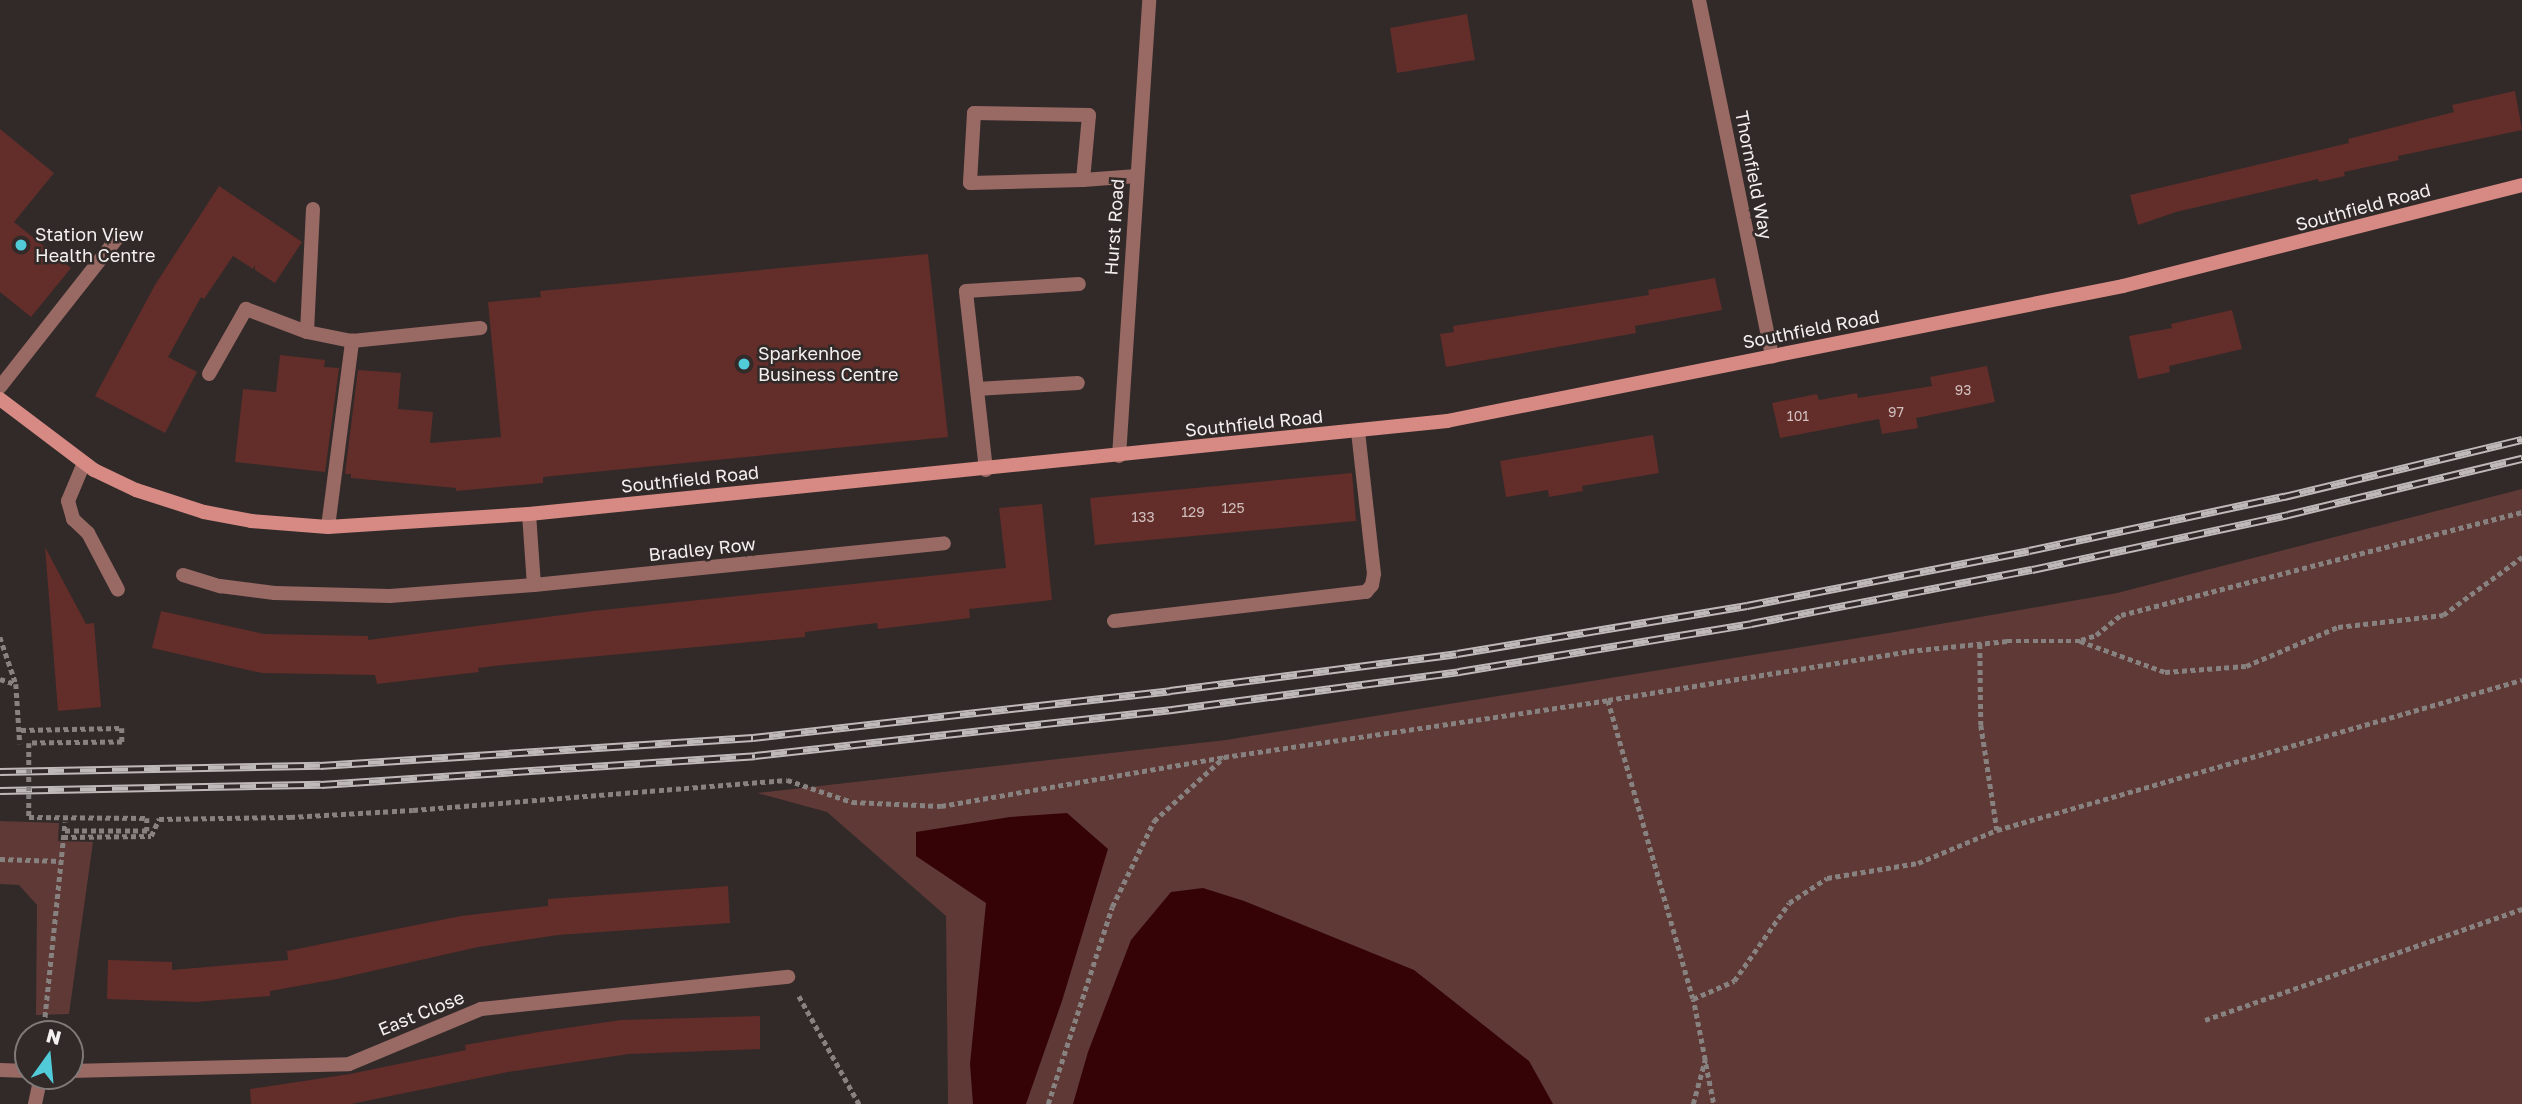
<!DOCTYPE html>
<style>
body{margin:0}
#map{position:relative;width:2522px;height:1104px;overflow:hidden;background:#312a29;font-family:"Golos Text",sans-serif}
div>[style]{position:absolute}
.green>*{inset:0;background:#5e3936}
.water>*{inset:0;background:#350305}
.building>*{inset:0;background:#632d29}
.path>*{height:4.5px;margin-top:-2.25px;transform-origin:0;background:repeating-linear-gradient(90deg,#878180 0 5px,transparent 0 8.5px)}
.service>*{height:14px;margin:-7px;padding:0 7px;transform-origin:7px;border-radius:7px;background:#996964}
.minor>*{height:14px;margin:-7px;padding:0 7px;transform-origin:7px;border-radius:7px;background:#996964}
.secondary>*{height:14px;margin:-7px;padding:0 7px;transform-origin:7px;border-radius:7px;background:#d78a83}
.rail>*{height:8px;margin-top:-4px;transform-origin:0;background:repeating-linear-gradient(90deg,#312a29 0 16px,#bfbab9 0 32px);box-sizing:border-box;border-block:2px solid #bfbab9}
.path-bridge>*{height:4.5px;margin-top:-2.25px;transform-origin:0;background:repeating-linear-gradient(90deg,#878180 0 5px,transparent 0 8.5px)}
.dots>*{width:19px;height:19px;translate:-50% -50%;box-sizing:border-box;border:4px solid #312a29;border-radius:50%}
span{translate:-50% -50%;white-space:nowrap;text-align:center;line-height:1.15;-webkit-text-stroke:5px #312a29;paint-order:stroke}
.number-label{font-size:14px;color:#d0bfbe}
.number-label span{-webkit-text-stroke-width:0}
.street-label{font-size:18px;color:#f4f0ef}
.poi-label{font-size:18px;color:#f4f0ef}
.left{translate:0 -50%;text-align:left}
.north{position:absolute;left:14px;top:1020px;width:70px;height:70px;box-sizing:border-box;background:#312a29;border:2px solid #7f7978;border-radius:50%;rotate:15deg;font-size:19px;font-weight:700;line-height:28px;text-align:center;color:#f4f0ef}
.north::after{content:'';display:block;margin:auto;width:24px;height:32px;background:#52cbd8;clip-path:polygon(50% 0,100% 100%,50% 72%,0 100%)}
</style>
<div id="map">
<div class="green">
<i style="clip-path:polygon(2522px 489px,2522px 1104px,948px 1104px,946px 916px,827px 812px,757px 793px,1226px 740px,1889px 633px,2117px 593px)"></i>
<i style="clip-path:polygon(0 821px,59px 823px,58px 841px,93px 842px,69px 1014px,36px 1015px,37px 905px,19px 885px,0 884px)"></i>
</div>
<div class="water">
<i style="clip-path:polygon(1067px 813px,1108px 849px,1062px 1001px,1026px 1104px,973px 1104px,970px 1064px,986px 903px,916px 856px,916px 832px,1010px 817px)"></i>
<i style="clip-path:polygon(1203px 888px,1244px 901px,1414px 970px,1529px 1061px,1553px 1104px,1073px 1104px,1088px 1052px,1131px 940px,1171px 892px)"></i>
</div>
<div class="building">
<i style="clip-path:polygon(1467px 14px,1475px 60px,1397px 73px,1390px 28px)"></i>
<i style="clip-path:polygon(2515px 91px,2522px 130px,2398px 156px,2399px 160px,2344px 172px,2345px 176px,2319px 182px,2318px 179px,2176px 212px,2138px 225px,2130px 195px,2349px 143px,2348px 139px,2454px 112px,2452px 105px)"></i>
<i style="clip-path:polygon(0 129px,54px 173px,14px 222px,71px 268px,31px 317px,0 292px)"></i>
<i style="clip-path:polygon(219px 186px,302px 242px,275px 283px,255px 270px,255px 265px,253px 269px,233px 256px,204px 299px,201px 297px,168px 357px,197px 372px,165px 433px,95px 396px,155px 285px)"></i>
<i style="clip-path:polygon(928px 254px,948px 437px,543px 477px,543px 483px,456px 491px,456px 488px,351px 478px,351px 474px,345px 474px,358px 370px,401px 373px,398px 409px,433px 412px,430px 443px,501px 437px,488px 302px,541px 297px,540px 291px)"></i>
<i style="clip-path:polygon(1715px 278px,1722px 310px,1635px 326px,1636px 333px,1446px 367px,1440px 334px,1454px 332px,1453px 326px,1649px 295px,1648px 290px)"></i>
<i style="clip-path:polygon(2232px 310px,2242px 349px,2169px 366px,2170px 372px,2138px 379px,2129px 336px,2172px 328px,2171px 324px)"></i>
<i style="clip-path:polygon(280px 355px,325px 360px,324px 367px,339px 368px,325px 472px,235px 462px,243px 389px,276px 392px)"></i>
<i style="clip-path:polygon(1987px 366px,1995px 402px,1916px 418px,1918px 428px,1882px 434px,1879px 419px,1780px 438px,1772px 403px,1817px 394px,1819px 400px,1857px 393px,1858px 398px,1932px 386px,1930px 377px)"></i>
<i style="clip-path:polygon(1653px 435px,1659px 473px,1582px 486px,1583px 491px,1549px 497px,1548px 490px,1506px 497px,1500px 461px)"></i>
<i style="clip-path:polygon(1352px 473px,1356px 521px,1095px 545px,1090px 498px)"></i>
<i style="clip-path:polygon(1042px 504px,1052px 600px,969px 609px,970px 618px,878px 629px,877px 623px,805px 632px,805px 637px,503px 665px,478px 668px,479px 672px,377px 684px,375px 675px,262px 673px,152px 648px,161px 611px,264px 634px,368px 636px,368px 640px,593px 611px,1006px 568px,999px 508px)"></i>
<i style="clip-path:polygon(45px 547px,86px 624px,94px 623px,101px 707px,58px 711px)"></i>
<i style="clip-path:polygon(728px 886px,730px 923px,558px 935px,478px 947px,337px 979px,270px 991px,270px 996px,195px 1002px,107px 999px,108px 960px,172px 962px,172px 970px,288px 960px,287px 951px,461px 916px,548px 906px,548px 899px)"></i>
<i style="clip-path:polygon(760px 1016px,760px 1049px,629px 1054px,508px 1072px,351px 1104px,251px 1104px,250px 1089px,350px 1074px,466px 1050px,465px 1045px,539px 1032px,621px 1020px)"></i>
</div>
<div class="path">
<i style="left:0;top:637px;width:50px;rotate:71.2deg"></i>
<i style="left:16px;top:684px;width:60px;rotate:86.2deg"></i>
<i style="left:2081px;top:640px;width:16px;rotate:-18deg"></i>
<i style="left:2096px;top:635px;width:32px;rotate:-39deg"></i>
<i style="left:2121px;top:615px;width:414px;rotate:-14.4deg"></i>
<i style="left:1980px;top:644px;width:81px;rotate:89.3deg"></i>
<i style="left:1981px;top:725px;width:106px;rotate:81.3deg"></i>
<i style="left:0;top:679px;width:16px;rotate:18deg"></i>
<i style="left:1608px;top:700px;width:310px;rotate:74.1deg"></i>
<i style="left:63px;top:837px;width:88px;rotate:-0.7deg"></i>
<i style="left:151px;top:836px;width:19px;rotate:-65deg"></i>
<i style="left:159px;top:819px;width:131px;rotate:-0.9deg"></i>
<i style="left:290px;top:817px;width:123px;rotate:-3.3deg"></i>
<i style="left:413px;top:810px;width:375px;rotate:-4.6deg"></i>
<i style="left:787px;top:780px;width:69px;rotate:18.7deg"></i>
<i style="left:852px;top:802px;width:89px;rotate:2.6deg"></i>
<i style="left:941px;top:806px;width:287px;rotate:-9.8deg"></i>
<i style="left:1224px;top:757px;width:388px;rotate:-8.4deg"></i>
<i style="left:1608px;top:700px;width:305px;rotate:-9.2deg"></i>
<i style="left:1909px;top:651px;width:99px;rotate:-5.8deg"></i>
<i style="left:2007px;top:641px;width:73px"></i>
<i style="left:2080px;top:641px;width:90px;rotate:20deg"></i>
<i style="left:2165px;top:672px;width:81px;rotate:-4.2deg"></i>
<i style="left:2246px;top:666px;width:100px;rotate:-23deg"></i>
<i style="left:2338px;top:627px;width:106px;rotate:-6.5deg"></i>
<i style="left:2443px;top:615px;width:98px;rotate:-36.3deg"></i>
<i style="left:0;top:859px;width:61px;rotate:1.9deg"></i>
<i style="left:799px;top:996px;width:124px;rotate:60.9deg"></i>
<i style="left:2205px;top:1020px;width:336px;rotate:-19.3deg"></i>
<i style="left:43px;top:1034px;width:213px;rotate:-84.1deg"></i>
<i style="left:1706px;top:1064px;width:41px;rotate:78.7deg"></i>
<i style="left:1048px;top:1104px;width:207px;rotate:-72deg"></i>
<i style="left:1112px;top:907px;width:96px;rotate:-64deg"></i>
<i style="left:1154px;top:821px;width:95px;rotate:-42.4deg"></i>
<i style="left:1693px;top:1104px;width:46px;rotate:-74.7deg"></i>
<i style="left:1705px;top:1060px;width:62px;rotate:-101.1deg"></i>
<i style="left:1693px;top:999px;width:45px;rotate:-23.7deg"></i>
<i style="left:1734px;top:981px;width:95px;rotate:-54.8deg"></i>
<i style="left:1789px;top:903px;width:45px;rotate:-33.3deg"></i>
<i style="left:1827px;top:878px;width:92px;rotate:-9.4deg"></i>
<i style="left:1918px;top:863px;width:86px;rotate:-22.7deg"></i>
<i style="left:1997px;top:830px;width:546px;rotate:-15.95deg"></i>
</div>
<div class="service">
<i style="left:1083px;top:180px;width:65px;rotate:-84.7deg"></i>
<i style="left:1089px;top:115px;width:115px;rotate:-179deg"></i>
<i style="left:974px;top:113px;width:70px;rotate:93.3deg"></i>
<i style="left:970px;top:183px;width:113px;rotate:-1.5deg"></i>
<i style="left:1083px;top:180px;width:54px;rotate:-4.2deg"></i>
<i style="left:313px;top:209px;width:123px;rotate:92.8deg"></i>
<i style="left:307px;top:332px;width:46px;rotate:11.3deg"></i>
<i style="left:209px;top:374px;width:75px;rotate:-60.4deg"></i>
<i style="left:246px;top:309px;width:65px;rotate:20.7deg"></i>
<i style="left:0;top:387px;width:192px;rotate:-51.8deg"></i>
<i style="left:977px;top:389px;width:101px;rotate:-3.4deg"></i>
<i style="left:84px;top:463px;width:41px;rotate:112.8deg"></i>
<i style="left:68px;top:501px;width:19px;rotate:74deg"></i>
<i style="left:73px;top:519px;width:21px;rotate:43deg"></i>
<i style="left:88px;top:533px;width:64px;rotate:62.2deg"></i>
<i style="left:986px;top:470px;width:180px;rotate:-96.4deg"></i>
<i style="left:966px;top:291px;width:113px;rotate:-3.5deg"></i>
<i style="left:328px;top:527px;width:188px;rotate:-82.6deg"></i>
<i style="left:352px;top:341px;width:129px;rotate:-5.8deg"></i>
<i style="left:183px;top:575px;width:39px;rotate:17deg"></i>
<i style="left:220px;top:586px;width:55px;rotate:7.3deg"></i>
<i style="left:275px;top:593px;width:115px;rotate:1.5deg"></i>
<i style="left:390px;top:596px;width:144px;rotate:-4.4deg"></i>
<i style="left:1114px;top:621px;width:254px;rotate:-6.6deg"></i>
<i style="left:1366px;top:592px;width:9px;rotate:-49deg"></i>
<i style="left:1372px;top:585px;width:11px;rotate:-80deg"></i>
<i style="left:1374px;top:574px;width:143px;rotate:-96.4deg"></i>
</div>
<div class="minor">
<i style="left:1699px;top:0;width:364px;rotate:78.4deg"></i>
<i style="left:1119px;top:456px;width:457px;rotate:-86.2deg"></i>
<i style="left:529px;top:514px;width:71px;rotate:86deg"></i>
<i style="left:534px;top:585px;width:412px;rotate:-5.8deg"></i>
<i style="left:0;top:1070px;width:28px;rotate:2deg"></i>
<i style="left:70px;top:1071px;width:279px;rotate:-1.4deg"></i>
<i style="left:349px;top:1064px;width:143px;rotate:-22.6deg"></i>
<i style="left:481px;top:1009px;width:309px;rotate:-6deg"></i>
<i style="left:35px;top:1104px;width:29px;rotate:-78deg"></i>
</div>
<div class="secondary">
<i style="left:0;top:399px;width:118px;rotate:37.1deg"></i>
<i style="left:94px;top:470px;width:47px;rotate:25.5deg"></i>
<i style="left:136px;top:490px;width:71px;rotate:17.9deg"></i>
<i style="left:204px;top:512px;width:48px;rotate:10.8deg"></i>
<i style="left:251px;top:521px;width:77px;rotate:4.5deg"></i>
<i style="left:328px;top:527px;width:201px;rotate:-3.7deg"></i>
<i style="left:529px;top:514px;width:923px;rotate:-5.78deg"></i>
<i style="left:1447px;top:421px;width:689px;rotate:-11.29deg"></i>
<i style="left:2123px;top:286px;width:412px;rotate:-14.2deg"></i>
</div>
<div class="rail">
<i style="left:0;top:772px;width:320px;rotate:-1.1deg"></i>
<i style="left:320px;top:766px;width:434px;rotate:-3.7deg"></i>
<i style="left:753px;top:738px;width:420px;rotate:-6.4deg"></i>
<i style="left:1170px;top:691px;width:289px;rotate:-7.3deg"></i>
<i style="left:1457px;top:654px;width:294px;rotate:-9.4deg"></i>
<i style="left:1747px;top:606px;width:287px;rotate:-11deg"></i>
<i style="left:2029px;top:551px;width:261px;rotate:-12deg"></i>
<i style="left:2284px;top:497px;width:245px;rotate:-13.5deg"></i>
<i style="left:0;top:791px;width:321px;rotate:-1.1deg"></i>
<i style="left:321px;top:785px;width:435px;rotate:-3.8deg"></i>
<i style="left:755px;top:756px;width:420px;rotate:-6.3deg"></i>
<i style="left:1172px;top:710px;width:290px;rotate:-7.5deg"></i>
<i style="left:1459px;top:672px;width:296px;rotate:-9.3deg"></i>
<i style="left:1751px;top:624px;width:286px;rotate:-10.9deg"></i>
<i style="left:2032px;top:570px;width:262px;rotate:-12.1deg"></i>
<i style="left:2288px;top:515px;width:241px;rotate:-13.5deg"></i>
</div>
<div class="path-bridge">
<i style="left:21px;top:730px;width:101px;rotate:-1.1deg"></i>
<i style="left:122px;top:728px;width:14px;rotate:90deg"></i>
<i style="left:122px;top:742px;width:93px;rotate:179.4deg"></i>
<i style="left:29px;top:743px;width:74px;rotate:90deg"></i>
<i style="left:29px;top:817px;width:118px;rotate:0.5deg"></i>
<i style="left:147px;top:818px;width:13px;rotate:90deg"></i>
<i style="left:147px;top:831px;width:83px;rotate:180deg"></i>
</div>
<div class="dots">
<i style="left:21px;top:245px;background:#52cbd8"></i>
<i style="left:744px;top:364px;background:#52cbd8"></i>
</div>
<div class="number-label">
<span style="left:1963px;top:390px">93</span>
<span style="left:1896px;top:412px">97</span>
<span style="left:1798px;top:416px">101</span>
<span style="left:1233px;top:508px">125</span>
<span style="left:1193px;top:512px">129</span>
<span style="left:1143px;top:517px">133</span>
</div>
<div class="street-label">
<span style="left:1754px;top:175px;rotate:79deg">Thornfield Way</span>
<span style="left:2363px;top:207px;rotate:-15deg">Southfield Road</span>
<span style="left:1114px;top:227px;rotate:-86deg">Hurst Road</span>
<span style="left:1811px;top:329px;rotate:-11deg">Southfield Road</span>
<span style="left:1254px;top:423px;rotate:-6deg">Southfield Road</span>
<span style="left:690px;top:479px;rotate:-6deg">Southfield Road</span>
<span style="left:702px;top:549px;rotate:-6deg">Bradley Row</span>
<span style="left:421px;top:1013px;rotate:-22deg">East Close</span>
</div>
<div class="poi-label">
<span class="left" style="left:35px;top:245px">Station View<br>Health Centre</span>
<span class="left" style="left:758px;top:364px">Sparkenhoe<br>Business Centre</span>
</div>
<div class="north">N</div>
</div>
